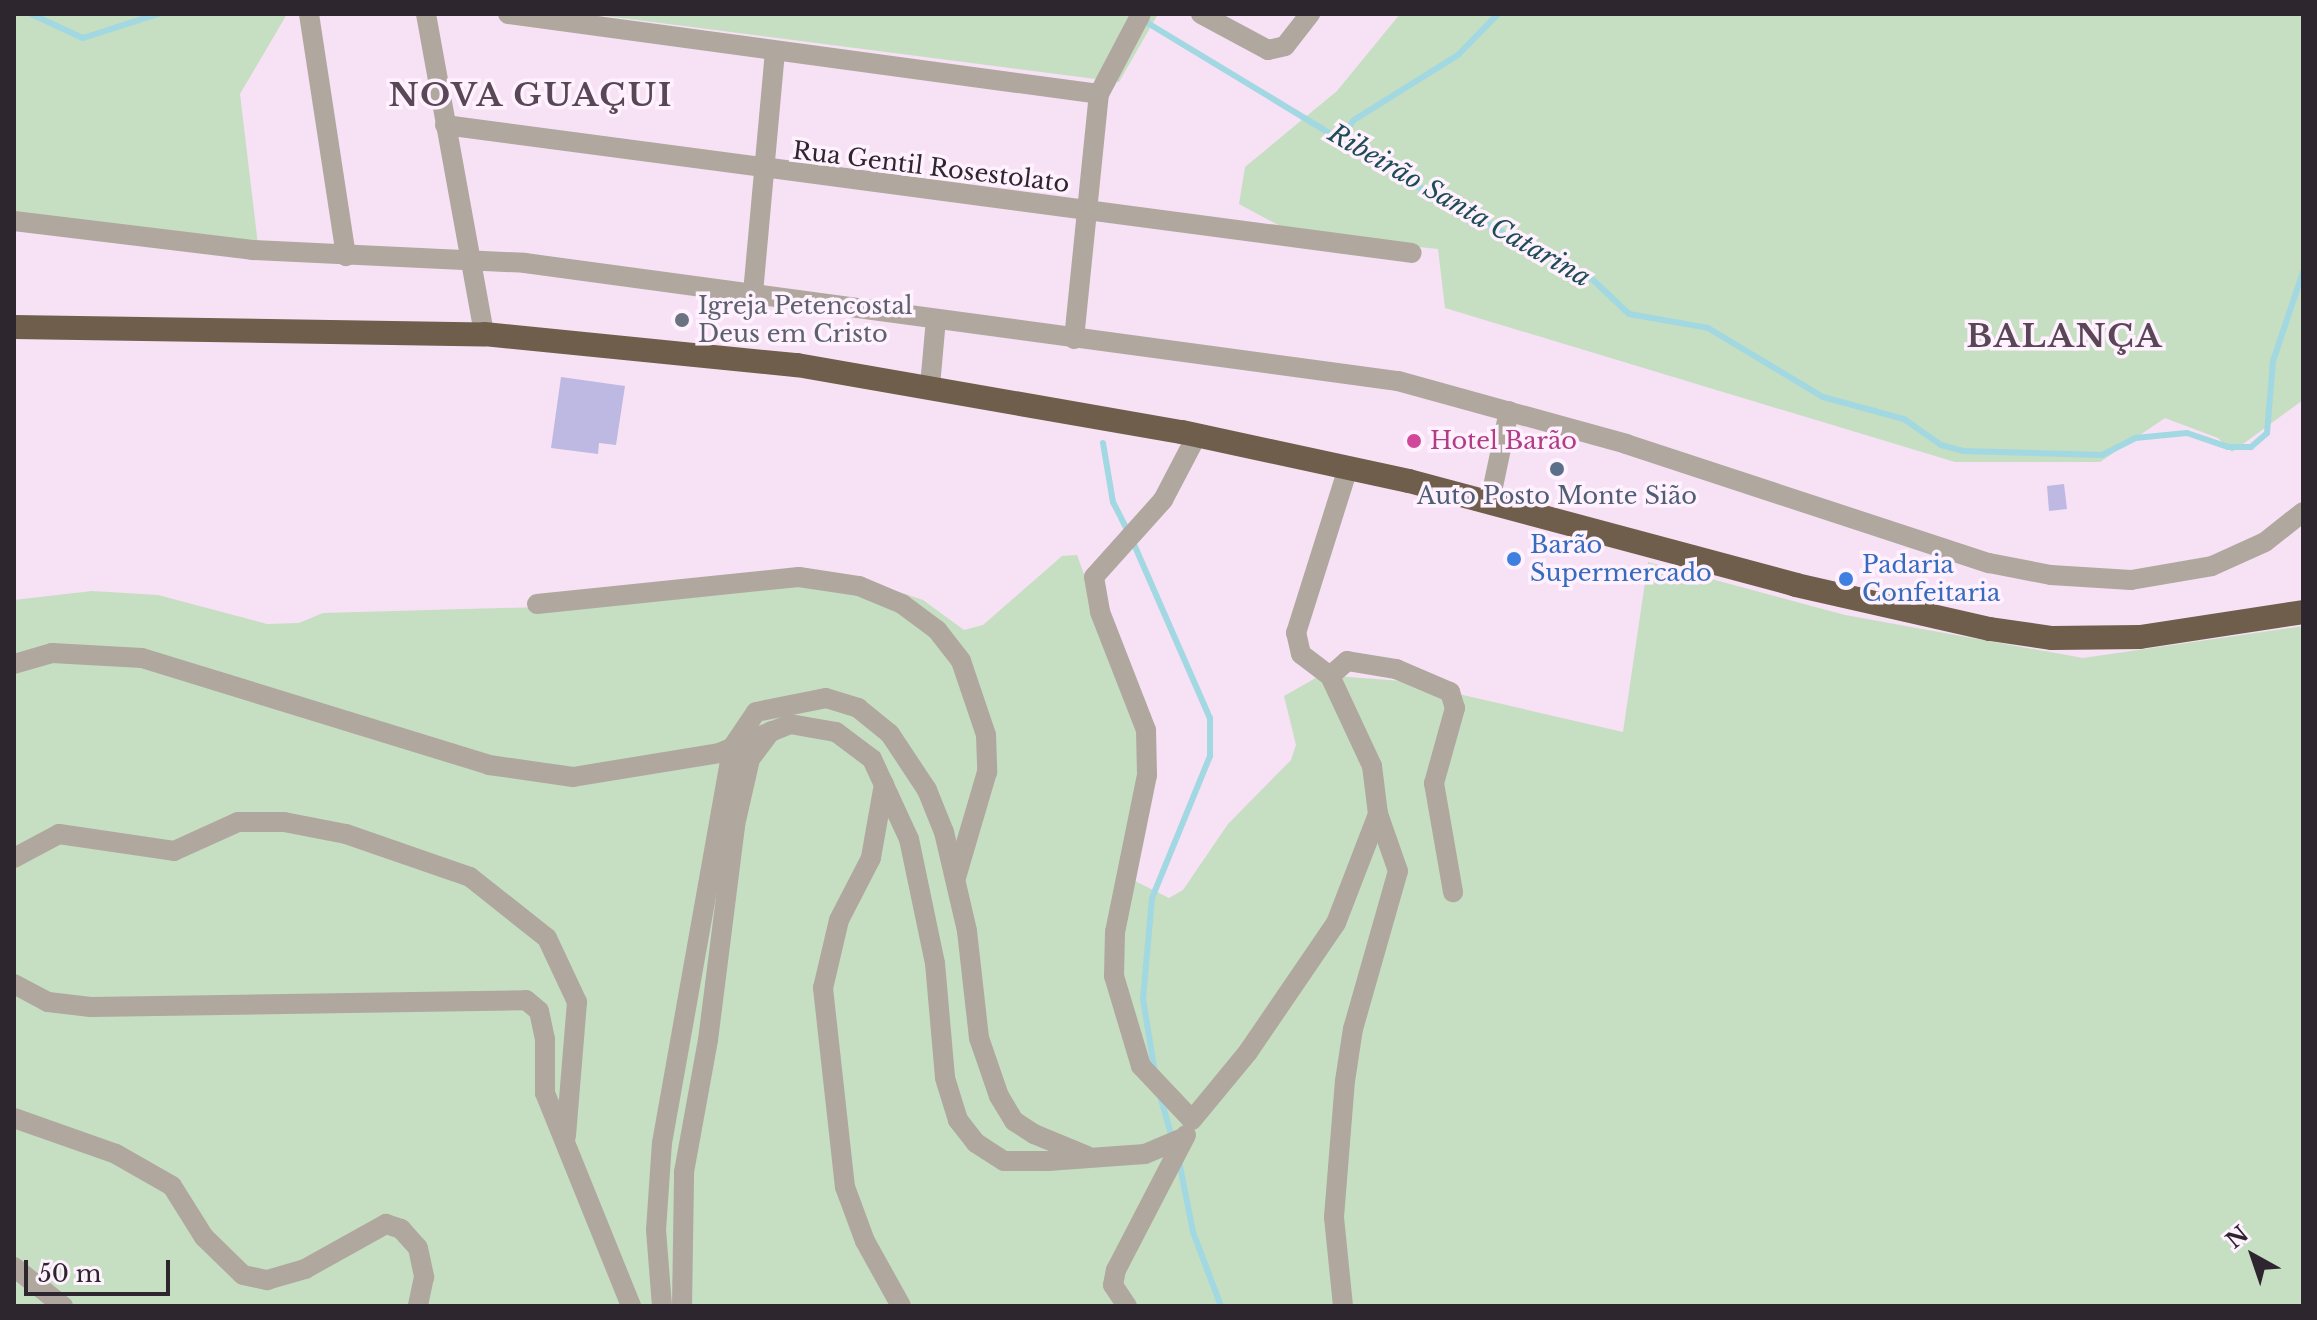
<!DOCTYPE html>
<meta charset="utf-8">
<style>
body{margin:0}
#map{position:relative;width:2317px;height:1320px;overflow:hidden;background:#f7e1f5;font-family:"Libre Baskerville",serif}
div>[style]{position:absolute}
.green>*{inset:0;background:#c6dec2}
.stream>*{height:6px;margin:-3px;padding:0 3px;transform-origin:3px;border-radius:3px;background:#a2d8e2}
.building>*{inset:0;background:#bdb9e2}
.minor>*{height:20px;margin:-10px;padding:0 10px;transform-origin:10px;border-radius:10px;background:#b0a79f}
.highway>*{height:24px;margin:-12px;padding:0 12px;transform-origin:12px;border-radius:12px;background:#6f5e4b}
.dots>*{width:22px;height:22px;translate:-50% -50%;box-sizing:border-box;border:4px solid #fff1fe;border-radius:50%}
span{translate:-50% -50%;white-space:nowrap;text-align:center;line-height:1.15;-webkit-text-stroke:7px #fff1fe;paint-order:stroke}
.street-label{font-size:24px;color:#2e262e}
.worship-label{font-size:24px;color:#5b616d}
.left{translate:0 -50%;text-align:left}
.hotel-label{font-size:24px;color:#b23c85}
.service-label{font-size:24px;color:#4e5e75}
.shop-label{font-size:24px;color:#366cbe}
.water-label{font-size:26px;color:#1e4d55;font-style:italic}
.district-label{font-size:32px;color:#594758;font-weight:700;letter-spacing:2px}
.frame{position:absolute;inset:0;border:16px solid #2e262e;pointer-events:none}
.north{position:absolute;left:2213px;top:1216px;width:80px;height:80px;-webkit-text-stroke:6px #fff1fe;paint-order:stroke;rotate:320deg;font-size:22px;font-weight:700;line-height:32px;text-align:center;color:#2e262e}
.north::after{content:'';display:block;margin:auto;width:28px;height:36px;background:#2e262e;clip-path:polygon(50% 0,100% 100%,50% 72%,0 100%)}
.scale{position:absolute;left:24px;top:1260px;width:146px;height:36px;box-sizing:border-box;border:4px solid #2e262e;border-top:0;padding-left:10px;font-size:24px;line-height:28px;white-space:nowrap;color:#2e262e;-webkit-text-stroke:6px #fff1fe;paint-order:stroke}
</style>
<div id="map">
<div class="green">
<i style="clip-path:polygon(14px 14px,287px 14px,240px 94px,258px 245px,14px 215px)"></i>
<i style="clip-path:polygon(590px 14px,1158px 14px,1119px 82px)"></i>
<i style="clip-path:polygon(1400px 14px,2303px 14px,2303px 400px,2232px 452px,2218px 438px,2165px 418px,2100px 462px,1955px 462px,1445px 308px,1438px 249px,1295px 234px,1239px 204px,1245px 167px,1337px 91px)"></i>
<i style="clip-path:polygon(1077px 555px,1135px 714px,1140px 771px,1131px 879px,1169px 898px,1183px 890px,1228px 824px,1291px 760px,1296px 745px,1284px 696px,1321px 675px,1402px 681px,1623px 732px,1648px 562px,1845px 615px,2083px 658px,2303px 626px,2303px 1306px,14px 1306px,14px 600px,92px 591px,158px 595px,267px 624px,299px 623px,323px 613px,577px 606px,860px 579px,923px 600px,964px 630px,983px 625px,1062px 556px)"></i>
</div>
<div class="stream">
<i style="left:31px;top:14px;width:57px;rotate:24.8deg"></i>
<i style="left:83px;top:38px;width:79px;rotate:-17.7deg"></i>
<i style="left:1141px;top:19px;width:338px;rotate:31.2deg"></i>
<i style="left:1430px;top:194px;width:182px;rotate:27.6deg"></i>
<i style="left:1591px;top:278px;width:52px;rotate:43.5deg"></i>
<i style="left:1629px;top:314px;width:80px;rotate:10deg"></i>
<i style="left:1708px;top:328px;width:134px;rotate:31deg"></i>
<i style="left:1823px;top:397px;width:84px;rotate:15.2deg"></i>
<i style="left:1904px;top:419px;width:45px;rotate:35.1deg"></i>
<i style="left:1941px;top:445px;width:23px;rotate:15deg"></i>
<i style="left:1963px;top:451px;width:139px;rotate:1.6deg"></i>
<i style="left:2102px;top:455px;width:37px;rotate:-27deg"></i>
<i style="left:2135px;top:438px;width:52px;rotate:-5.5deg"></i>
<i style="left:2187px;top:433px;width:43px;rotate:18.9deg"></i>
<i style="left:2228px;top:447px;width:23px"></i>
<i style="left:2251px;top:447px;width:21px;rotate:-41deg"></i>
<i style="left:2267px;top:433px;width:72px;rotate:-85.2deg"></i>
<i style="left:2273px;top:361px;width:94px;rotate:-71.4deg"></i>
<i style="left:1341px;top:139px;width:23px;rotate:-56deg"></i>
<i style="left:1354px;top:120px;width:123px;rotate:-32deg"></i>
<i style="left:1458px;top:55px;width:57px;rotate:-45.7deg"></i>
<i style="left:1103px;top:443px;width:60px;rotate:80.4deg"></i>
<i style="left:1113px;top:502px;width:34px;rotate:63deg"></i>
<i style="left:1133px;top:542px;width:192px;rotate:66.4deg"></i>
<i style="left:1210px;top:718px;width:38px;rotate:90deg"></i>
<i style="left:1210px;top:756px;width:153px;rotate:112.2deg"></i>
<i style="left:1152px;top:898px;width:101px;rotate:95.1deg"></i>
<i style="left:1143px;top:999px;width:75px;rotate:80.8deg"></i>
<i style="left:1161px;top:1099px;width:41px;rotate:74.2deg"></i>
<i style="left:1179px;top:1161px;width:72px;rotate:78.8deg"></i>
<i style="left:1193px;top:1232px;width:79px;rotate:69.3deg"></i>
</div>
<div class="building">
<i style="clip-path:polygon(561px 377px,625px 386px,616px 445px,599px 443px,598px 454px,551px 448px)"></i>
<i style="clip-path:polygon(2064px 484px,2067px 509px,2049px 511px,2047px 486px)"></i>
</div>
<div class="minor">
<i style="left:309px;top:14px;width:245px;rotate:81.3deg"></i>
<i style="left:426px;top:14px;width:325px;rotate:79.7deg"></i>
<i style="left:508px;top:14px;width:596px;rotate:7.71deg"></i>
<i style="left:1201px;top:14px;width:76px;rotate:28.2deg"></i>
<i style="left:1268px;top:50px;width:17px;rotate:-13deg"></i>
<i style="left:1285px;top:46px;width:41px;rotate:-52deg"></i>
<i style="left:445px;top:125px;width:975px;rotate:7.54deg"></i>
<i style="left:14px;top:221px;width:240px;rotate:6.9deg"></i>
<i style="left:252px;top:250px;width:273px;rotate:2.7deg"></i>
<i style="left:525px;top:263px;width:881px;rotate:7.7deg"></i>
<i style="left:1398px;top:381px;width:237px;rotate:15.4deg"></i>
<i style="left:1626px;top:444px;width:382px;rotate:18.2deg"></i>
<i style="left:1989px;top:563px;width:63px;rotate:11deg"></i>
<i style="left:2051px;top:575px;width:80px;rotate:3.6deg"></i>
<i style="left:2131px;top:580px;width:82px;rotate:-9.8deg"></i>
<i style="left:2212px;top:566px;width:58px;rotate:-24.4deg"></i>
<i style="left:2265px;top:542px;width:48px;rotate:-38.3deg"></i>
<i style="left:753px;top:293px;width:242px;rotate:-84.8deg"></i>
<i style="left:1074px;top:339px;width:246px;rotate:-84.2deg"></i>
<i style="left:1099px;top:94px;width:90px;rotate:-62.3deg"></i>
<i style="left:930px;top:386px;width:67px;rotate:-84.9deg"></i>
<i style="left:1197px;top:435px;width:73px;rotate:117.6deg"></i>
<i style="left:1163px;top:500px;width:103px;rotate:131.9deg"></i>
<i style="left:1094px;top:577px;width:36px;rotate:80deg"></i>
<i style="left:1100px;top:612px;width:127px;rotate:68.7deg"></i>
<i style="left:1146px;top:730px;width:45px;rotate:88.7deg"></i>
<i style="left:1147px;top:775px;width:160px;rotate:101.5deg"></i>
<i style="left:1115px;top:932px;width:44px;rotate:91.3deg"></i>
<i style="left:1114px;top:976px;width:94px;rotate:73.3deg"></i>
<i style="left:1141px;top:1066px;width:74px;rotate:46.6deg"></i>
<i style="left:1192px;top:1120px;width:88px;rotate:-50.5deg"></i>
<i style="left:1248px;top:1052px;width:156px;rotate:-55.7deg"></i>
<i style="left:1336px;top:923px;width:117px;rotate:-68.9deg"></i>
<i style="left:1378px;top:814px;width:48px;rotate:-97.1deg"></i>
<i style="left:1372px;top:766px;width:99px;rotate:-115deg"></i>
<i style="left:1330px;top:676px;width:23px;rotate:-41deg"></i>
<i style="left:1347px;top:661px;width:50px;rotate:9.3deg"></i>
<i style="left:1396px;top:669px;width:59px;rotate:23.1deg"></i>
<i style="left:1450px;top:692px;width:17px;rotate:73deg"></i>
<i style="left:1455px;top:708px;width:78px;rotate:105.6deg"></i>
<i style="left:1434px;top:783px;width:111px;rotate:80.1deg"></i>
<i style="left:1490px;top:501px;width:92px;rotate:-78.1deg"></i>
<i style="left:537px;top:604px;width:263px;rotate:-5.9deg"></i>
<i style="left:799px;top:577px;width:61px;rotate:8.5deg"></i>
<i style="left:859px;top:586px;width:47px;rotate:22.7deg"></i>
<i style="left:902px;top:604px;width:44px;rotate:36.6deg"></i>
<i style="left:937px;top:630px;width:39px;rotate:52deg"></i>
<i style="left:961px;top:661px;width:78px;rotate:71.3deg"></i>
<i style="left:986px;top:735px;width:37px;rotate:88deg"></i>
<i style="left:987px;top:772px;width:109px;rotate:106.4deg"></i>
<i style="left:14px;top:664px;width:40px;rotate:-16deg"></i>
<i style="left:52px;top:653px;width:90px;rotate:3.2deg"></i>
<i style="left:142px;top:658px;width:363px;rotate:17.1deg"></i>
<i style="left:489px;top:765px;width:85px;rotate:8.1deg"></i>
<i style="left:573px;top:777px;width:148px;rotate:-9.3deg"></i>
<i style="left:719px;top:753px;width:77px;rotate:-22.2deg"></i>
<i style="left:790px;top:724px;width:47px;rotate:9.9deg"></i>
<i style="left:836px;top:732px;width:45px;rotate:36.9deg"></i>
<i style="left:872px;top:759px;width:88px;rotate:65.2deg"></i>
<i style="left:909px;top:839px;width:127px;rotate:78.2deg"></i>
<i style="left:935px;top:963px;width:115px;rotate:85deg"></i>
<i style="left:945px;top:1078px;width:44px;rotate:72.8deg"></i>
<i style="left:958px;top:1120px;width:29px;rotate:52deg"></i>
<i style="left:976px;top:1143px;width:33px;rotate:33deg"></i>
<i style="left:1004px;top:1161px;width:44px"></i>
<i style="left:1048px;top:1161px;width:97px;rotate:-4.1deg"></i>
<i style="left:1145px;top:1154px;width:43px;rotate:-23deg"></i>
<i style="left:1330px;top:676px;width:36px;rotate:-143deg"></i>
<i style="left:1301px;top:654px;width:22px;rotate:-103deg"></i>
<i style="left:1296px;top:633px;width:173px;rotate:-72.5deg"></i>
<i style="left:884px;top:784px;width:75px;rotate:100deg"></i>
<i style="left:871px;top:858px;width:70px;rotate:117.3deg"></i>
<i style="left:839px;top:920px;width:70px;rotate:103.2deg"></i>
<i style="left:823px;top:988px;width:200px;rotate:83.7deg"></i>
<i style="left:845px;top:1187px;width:58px;rotate:69.7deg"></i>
<i style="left:865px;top:1241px;width:74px;rotate:61deg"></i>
<i style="left:14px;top:858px;width:51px;rotate:-28.1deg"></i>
<i style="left:59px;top:834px;width:116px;rotate:8.4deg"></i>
<i style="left:174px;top:851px;width:70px;rotate:-24.4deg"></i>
<i style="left:238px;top:822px;width:46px"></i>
<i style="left:284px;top:822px;width:63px;rotate:11deg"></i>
<i style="left:346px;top:834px;width:131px;rotate:19.1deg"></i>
<i style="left:470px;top:877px;width:98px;rotate:38.4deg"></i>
<i style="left:547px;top:938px;width:71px;rotate:64.9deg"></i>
<i style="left:577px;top:1002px;width:135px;rotate:94.7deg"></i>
<i style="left:14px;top:984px;width:38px;rotate:28deg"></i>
<i style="left:48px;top:1002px;width:43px;rotate:6.6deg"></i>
<i style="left:91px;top:1007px;width:435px;rotate:-0.9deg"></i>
<i style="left:526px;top:1000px;width:17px;rotate:40deg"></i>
<i style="left:539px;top:1011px;width:29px;rotate:78deg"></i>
<i style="left:545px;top:1039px;width:54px;rotate:90deg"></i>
<i style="left:545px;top:1093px;width:230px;rotate:68deg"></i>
<i style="left:14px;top:1118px;width:108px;rotate:19.4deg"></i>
<i style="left:116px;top:1154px;width:64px;rotate:29.7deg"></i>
<i style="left:172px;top:1186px;width:60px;rotate:57.9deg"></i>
<i style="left:204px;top:1237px;width:54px;rotate:44.3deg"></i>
<i style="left:243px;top:1275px;width:25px;rotate:12deg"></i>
<i style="left:267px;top:1280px;width:40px;rotate:-16deg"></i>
<i style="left:305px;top:1269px;width:93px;rotate:-29.1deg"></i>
<i style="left:386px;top:1224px;width:16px;rotate:18deg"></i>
<i style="left:401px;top:1229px;width:25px;rotate:48deg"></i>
<i style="left:418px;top:1248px;width:30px;rotate:78deg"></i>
<i style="left:424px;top:1277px;width:30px;rotate:102deg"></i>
<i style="left:14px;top:1267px;width:63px;rotate:38.5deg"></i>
<i style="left:662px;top:1306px;width:76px;rotate:-94.5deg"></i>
<i style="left:656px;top:1230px;width:87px;rotate:-86.1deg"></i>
<i style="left:662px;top:1143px;width:403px;rotate:-79.9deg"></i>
<i style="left:733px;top:746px;width:41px;rotate:-55.9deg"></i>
<i style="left:756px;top:712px;width:71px;rotate:-11.3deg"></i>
<i style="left:826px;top:698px;width:34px;rotate:17deg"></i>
<i style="left:858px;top:708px;width:41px;rotate:39.1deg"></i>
<i style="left:890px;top:734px;width:67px;rotate:56.5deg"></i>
<i style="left:927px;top:790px;width:45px;rotate:68deg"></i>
<i style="left:944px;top:832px;width:102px;rotate:76.9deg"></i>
<i style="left:967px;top:931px;width:108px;rotate:83.6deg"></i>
<i style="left:979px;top:1038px;width:61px;rotate:71deg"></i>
<i style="left:999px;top:1096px;width:29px;rotate:59deg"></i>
<i style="left:1014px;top:1121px;width:24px;rotate:33deg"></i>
<i style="left:1034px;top:1134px;width:57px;rotate:22.5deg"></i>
<i style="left:682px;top:1306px;width:134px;rotate:-89.1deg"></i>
<i style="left:684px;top:1172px;width:134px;rotate:-79.7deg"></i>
<i style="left:708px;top:1040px;width:217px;rotate:-82.8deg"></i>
<i style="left:735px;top:825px;width:68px;rotate:-77.2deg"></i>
<i style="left:750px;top:759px;width:35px;rotate:-53deg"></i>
<i style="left:1127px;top:1306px;width:25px;rotate:-124deg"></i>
<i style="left:1113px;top:1285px;width:15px;rotate:-79deg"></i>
<i style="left:1116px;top:1270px;width:152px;rotate:-62.6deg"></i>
<i style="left:1343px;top:1306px;width:89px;rotate:-95.8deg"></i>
<i style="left:1334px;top:1217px;width:136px;rotate:-85.4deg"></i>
<i style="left:1345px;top:1081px;width:53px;rotate:-81.3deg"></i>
<i style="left:1353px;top:1029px;width:164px;rotate:-74.1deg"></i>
<i style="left:1398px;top:871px;width:60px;rotate:-109.3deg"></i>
</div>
<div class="highway">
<i style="left:14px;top:327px;width:470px;rotate:0.9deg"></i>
<i style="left:484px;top:334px;width:315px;rotate:5.7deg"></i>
<i style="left:797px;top:365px;width:391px;rotate:9.9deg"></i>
<i style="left:1182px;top:432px;width:232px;rotate:12.2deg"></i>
<i style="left:1409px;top:481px;width:401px;rotate:15deg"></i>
<i style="left:1796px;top:585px;width:199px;rotate:12.8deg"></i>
<i style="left:1990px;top:629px;width:63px;rotate:8.3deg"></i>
<i style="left:2052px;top:638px;width:88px;rotate:-0.7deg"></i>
<i style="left:2140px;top:637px;width:165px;rotate:-8.7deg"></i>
</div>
<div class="dots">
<i style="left:682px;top:320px;background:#6b7280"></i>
<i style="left:1414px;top:441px;background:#d1479c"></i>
<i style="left:1557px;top:469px;background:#5c6f8a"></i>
<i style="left:1514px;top:559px;background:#3f7fe0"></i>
<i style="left:1846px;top:579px;background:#3f7fe0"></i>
</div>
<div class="street-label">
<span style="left:931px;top:167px;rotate:7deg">Rua Gentil Rosestolato</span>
</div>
<div class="worship-label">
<span class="left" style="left:698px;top:320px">Igreja Petencostal<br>Deus em Cristo</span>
</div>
<div class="hotel-label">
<span class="left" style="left:1430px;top:441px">Hotel Barão</span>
</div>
<div class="service-label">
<span style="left:1557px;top:496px">Auto Posto Monte Sião</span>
</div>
<div class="shop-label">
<span class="left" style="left:1530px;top:559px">Barão<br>Supermercado</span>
<span class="left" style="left:1862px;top:579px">Padaria<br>Confeitaria</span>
</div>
<div class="water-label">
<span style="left:1459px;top:206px;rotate:30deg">Ribeirão Santa Catarina</span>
</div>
<div class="district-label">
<span style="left:531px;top:95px">NOVA GUAÇUI</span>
<span style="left:2065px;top:336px">BALANÇA</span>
</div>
<div class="frame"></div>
<div class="north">N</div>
<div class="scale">50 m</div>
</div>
